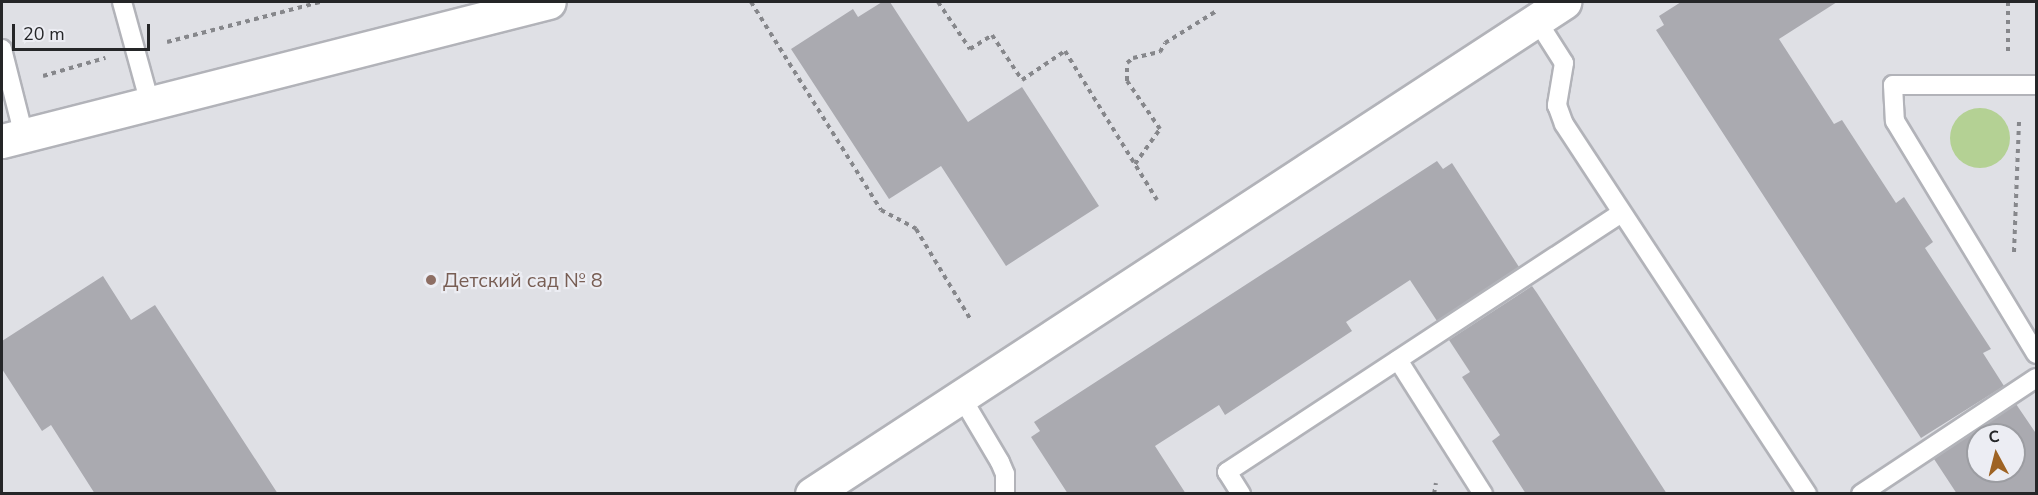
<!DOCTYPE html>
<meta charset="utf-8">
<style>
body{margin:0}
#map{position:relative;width:2038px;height:495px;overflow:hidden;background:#dfe0e5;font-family:"Nunito Sans",sans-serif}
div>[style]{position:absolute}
.green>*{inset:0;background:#b4d194}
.round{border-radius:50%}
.building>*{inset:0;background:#aaaab0}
.path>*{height:4px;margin-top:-2px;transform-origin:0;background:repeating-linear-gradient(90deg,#86878b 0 4.5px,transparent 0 9px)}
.roads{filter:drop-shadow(2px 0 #b2b3b9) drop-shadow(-2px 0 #b2b3b9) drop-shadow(0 2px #b2b3b9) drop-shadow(0 -2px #b2b3b9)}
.service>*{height:18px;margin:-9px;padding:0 9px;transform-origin:9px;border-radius:9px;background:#fff}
.minor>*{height:33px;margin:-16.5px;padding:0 16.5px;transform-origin:16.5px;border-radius:16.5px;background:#fff}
.dots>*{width:16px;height:16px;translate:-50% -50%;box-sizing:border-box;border:3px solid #ecedf3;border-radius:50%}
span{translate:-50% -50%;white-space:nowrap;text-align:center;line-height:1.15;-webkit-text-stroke:4.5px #ecedf3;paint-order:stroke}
.education-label{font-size:20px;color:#785e54}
.left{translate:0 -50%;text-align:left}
.frame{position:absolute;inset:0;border:3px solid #252628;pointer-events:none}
.north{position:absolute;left:1966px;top:423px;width:60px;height:60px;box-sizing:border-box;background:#ecedf3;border:2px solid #9c9da2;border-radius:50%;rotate:353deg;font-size:16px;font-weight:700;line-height:24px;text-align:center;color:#252628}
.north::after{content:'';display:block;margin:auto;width:21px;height:27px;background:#9e6324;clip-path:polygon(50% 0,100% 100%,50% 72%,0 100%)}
.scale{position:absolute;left:12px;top:24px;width:138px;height:27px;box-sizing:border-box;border:3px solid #252628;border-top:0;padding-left:8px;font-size:18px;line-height:21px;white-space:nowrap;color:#252628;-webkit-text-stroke:4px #ecedf3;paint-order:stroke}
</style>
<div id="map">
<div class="green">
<i class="round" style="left:1950px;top:108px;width:60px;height:60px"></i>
</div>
<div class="building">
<i style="clip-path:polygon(882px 2px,890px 2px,968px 122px,1022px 87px,1099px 206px,1006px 266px,941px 166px,889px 199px,791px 49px,853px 9px,858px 17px)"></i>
<i style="clip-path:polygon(1681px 2px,1837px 2px,1779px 39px,1834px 124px,1842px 120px,1896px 203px,1904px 197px,1933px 242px,1925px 248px,1991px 349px,1983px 353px,2004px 386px,1921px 438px,1656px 30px,1664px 25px,1659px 16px)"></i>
<i style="clip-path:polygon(1437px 161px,1443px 169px,1452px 163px,1519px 267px,1437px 321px,1410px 280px,1346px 322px,1352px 331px,1225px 415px,1219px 405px,1155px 446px,1186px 494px,1068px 494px,1031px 437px,1040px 431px,1034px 422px)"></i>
<i style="clip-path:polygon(103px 276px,131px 320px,155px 305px,278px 494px,95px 494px,51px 425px,42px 431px,2px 369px,2px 341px)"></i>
<i style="clip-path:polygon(1532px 286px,1537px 293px,1667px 494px,1526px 494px,1492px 441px,1500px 435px,1462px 377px,1470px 372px,1449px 340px)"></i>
<i style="clip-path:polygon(evenodd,2016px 404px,2037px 435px,2037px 494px,1957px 494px,1934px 459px,2016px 404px,1978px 435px,2014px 435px,2014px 471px,1978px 471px,1978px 435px)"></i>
</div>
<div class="path">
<i style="left:751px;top:2px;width:245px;rotate:58deg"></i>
<i style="left:881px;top:210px;width:40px;rotate:28deg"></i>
<i style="left:916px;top:229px;width:106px;rotate:58.9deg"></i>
<i style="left:938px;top:2px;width:57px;rotate:55.8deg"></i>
<i style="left:970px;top:49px;width:26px;rotate:-32deg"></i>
<i style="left:992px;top:35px;width:54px;rotate:56.3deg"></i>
<i style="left:1022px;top:80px;width:52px;rotate:-34deg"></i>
<i style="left:1065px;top:51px;width:175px;rotate:58.3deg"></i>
<i style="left:2008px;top:2px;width:49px;rotate:90deg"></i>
<i style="left:167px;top:42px;width:159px;rotate:-14.6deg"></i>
<i style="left:43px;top:76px;width:65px;rotate:-16.2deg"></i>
<i style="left:1135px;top:164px;width:43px;rotate:-54.5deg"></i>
<i style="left:1160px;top:129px;width:58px;rotate:-124.5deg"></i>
<i style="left:1127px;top:81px;width:18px;rotate:-90deg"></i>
<i style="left:1127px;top:63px;width:8px;rotate:-40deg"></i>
<i style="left:1133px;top:58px;width:28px;rotate:-13deg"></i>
<i style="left:1160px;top:52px;width:10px;rotate:-61deg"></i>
<i style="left:1165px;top:43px;width:62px;rotate:-31.9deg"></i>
<i style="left:2014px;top:252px;width:133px;rotate:-87.8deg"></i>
<i style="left:1434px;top:494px;width:11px;rotate:-80deg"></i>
</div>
<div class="roads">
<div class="service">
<i style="left:122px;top:2px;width:106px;rotate:74.6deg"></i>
<i style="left:1536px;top:19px;width:52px;rotate:57.5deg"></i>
<i style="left:1564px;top:63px;width:43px;rotate:99.5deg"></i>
<i style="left:1557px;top:105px;width:20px;rotate:70deg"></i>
<i style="left:1564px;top:124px;width:443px;rotate:56.7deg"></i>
<i style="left:2px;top:49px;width:90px;rotate:75.8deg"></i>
<i style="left:2036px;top:85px;width:143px;rotate:180deg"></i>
<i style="left:1893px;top:85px;width:36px;rotate:87deg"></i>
<i style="left:1895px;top:121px;width:272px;rotate:58.8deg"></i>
<i style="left:1398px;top:360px;width:159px;rotate:57.6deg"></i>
<i style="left:962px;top:398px;width:74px;rotate:59.3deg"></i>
<i style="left:1000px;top:462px;width:13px;rotate:67deg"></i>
<i style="left:1005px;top:474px;width:20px;rotate:90deg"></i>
<i style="left:1241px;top:494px;width:26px;rotate:-122deg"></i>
<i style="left:1227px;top:472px;width:472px;rotate:-33.3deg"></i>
<i style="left:1861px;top:494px;width:210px;rotate:-33.5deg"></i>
</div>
<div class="minor">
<i style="left:2px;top:141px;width:564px;rotate:-14.26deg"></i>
<i style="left:812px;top:494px;width:899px;rotate:-33.19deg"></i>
</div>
</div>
<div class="dots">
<i style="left:431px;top:280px;background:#8d6e63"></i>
</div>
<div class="education-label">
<span class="left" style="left:443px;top:280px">Детский сад № 8</span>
</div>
<div class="frame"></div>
<div class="north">С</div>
<div class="scale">20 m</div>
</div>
